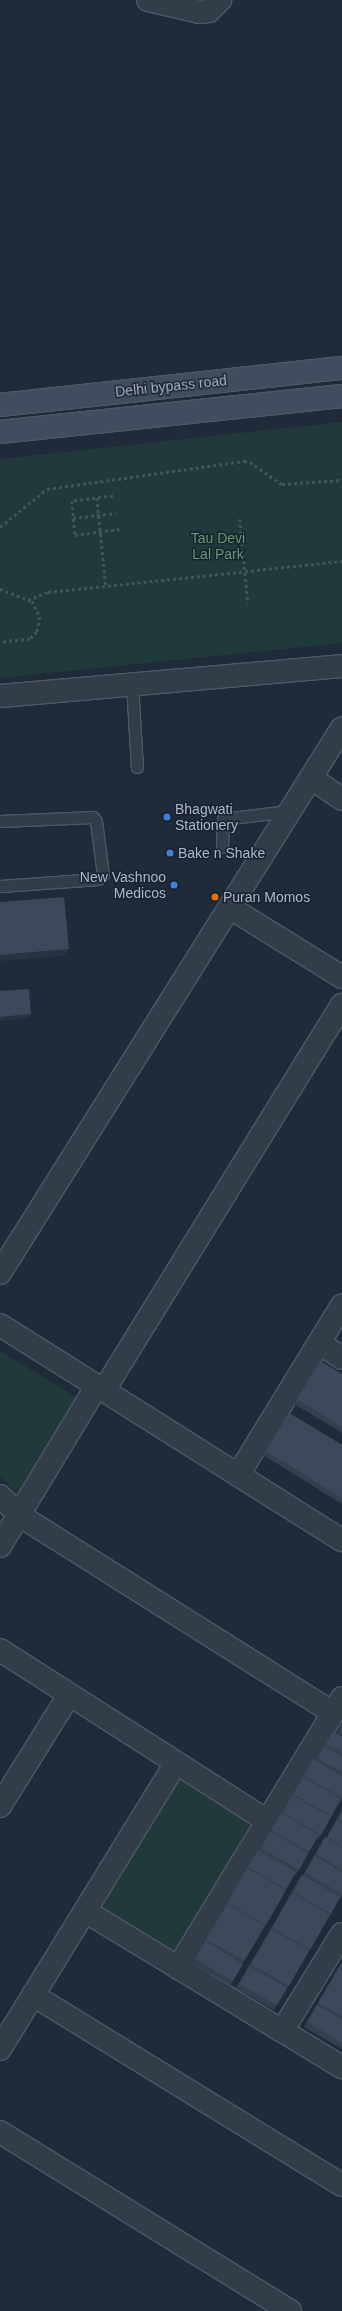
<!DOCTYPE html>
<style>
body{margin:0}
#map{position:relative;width:342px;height:2311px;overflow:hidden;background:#202b3a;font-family:Helvetica,sans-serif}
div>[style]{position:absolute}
.green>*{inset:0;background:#22393b}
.path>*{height:2.5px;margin-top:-1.25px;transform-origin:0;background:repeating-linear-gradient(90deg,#3f5659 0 3px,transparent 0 6px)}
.roads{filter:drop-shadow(1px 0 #4e5865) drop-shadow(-1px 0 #4e5865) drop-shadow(0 1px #4e5865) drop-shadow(0 -1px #4e5865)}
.service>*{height:11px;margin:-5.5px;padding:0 5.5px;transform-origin:5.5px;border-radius:5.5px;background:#333d4a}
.minor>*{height:22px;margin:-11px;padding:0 11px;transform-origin:11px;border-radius:11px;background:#333d4a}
.secondary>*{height:22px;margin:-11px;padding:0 11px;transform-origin:11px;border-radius:11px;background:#414c5e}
.wall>*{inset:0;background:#333f4e}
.shaded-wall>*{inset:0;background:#293340}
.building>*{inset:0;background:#3b495b}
.dots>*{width:11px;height:11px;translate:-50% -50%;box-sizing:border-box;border:2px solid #19222f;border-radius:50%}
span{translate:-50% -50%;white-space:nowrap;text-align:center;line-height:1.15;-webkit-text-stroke:3px #19222f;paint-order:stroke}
.street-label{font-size:14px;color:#aeb8c7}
.park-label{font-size:14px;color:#64996f}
.poi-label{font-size:14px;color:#aeb8c7}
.left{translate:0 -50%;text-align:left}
.right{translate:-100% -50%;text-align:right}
</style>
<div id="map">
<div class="green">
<i style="clip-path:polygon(342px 422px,342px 643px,0 678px,0 459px)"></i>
<i style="clip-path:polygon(0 1351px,78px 1398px,19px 1494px,0 1477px)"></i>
<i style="clip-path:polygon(177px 1774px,254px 1822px,173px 1953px,96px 1905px)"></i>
</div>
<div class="path">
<i style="left:113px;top:496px;width:41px;rotate:173deg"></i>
<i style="left:72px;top:501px;width:34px;rotate:85deg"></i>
<i style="left:75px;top:535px;width:45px;rotate:-7.6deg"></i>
<i style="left:97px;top:498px;width:88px;rotate:84.2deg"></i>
<i style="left:73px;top:518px;width:43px;rotate:-6.6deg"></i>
<i style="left:240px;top:519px;width:85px;rotate:84.6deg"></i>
<i style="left:0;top:527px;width:60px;rotate:-39deg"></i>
<i style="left:47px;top:489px;width:199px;rotate:-8.1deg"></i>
<i style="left:244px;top:461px;width:6px;rotate:9deg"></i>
<i style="left:250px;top:462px;width:39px;rotate:35deg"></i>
<i style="left:282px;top:484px;width:60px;rotate:-3.8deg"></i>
<i style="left:0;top:589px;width:34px;rotate:21deg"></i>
<i style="left:32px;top:601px;width:18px;rotate:63deg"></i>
<i style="left:40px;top:617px;width:15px;rotate:101deg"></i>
<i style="left:37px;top:632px;width:10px;rotate:135deg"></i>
<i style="left:30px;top:639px;width:30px;rotate:174deg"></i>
<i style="left:28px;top:600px;width:22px;rotate:-22deg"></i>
<i style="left:48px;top:592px;width:296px;rotate:-6deg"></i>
</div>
<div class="roads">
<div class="service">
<i style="left:132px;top:684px;width:83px;rotate:86.6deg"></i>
<i style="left:0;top:821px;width:93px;rotate:-2.5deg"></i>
<i style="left:93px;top:817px;width:5px;rotate:53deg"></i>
<i style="left:96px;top:821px;width:54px;rotate:82.6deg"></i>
<i style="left:103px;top:875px;width:6px;rotate:141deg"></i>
<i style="left:98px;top:879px;width:98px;rotate:175.9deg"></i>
<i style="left:222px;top:847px;width:28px;rotate:-88deg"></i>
<i style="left:223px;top:819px;width:66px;rotate:-6.9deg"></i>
</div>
<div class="minor">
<i style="left:148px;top:0;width:52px;rotate:13.2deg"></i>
<i style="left:199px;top:12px;width:10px;rotate:-6deg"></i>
<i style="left:209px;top:11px;width:16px;rotate:-45deg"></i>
<i style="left:0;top:696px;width:343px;rotate:-5deg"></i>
<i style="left:311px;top:778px;width:37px;rotate:34deg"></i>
<i style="left:229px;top:907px;width:133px;rotate:31.8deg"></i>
<i style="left:0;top:1273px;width:643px;rotate:-57.89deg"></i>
<i style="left:0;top:1325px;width:404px;rotate:32.2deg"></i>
<i style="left:319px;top:1343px;width:27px;rotate:33deg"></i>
<i style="left:104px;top:1390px;width:453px;rotate:-58.3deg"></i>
<i style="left:238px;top:1475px;width:199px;rotate:-58.5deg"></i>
<i style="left:0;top:1496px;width:27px;rotate:45deg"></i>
<i style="left:19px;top:1515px;width:371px;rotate:32.2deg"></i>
<i style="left:0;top:1546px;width:187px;rotate:-58.8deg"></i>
<i style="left:0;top:1650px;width:317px;rotate:32.6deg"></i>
<i style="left:0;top:1806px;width:131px;rotate:-58.1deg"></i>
<i style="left:85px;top:1911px;width:301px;rotate:31.3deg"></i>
<i style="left:178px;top:1968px;width:316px;rotate:-58.7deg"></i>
<i style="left:33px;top:1995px;width:363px;rotate:31.6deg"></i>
<i style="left:282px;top:2031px;width:114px;rotate:-58.3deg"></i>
<i style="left:0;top:2049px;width:336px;rotate:-58.4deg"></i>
<i style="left:0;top:2132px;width:341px;rotate:31.7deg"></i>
</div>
<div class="secondary">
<i style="left:0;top:405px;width:344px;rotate:-6.2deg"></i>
<i style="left:0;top:432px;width:344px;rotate:-6deg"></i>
</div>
</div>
<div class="wall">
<i style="clip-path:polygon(320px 1361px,342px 1374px,342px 1433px,294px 1404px)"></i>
<i style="clip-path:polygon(289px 1413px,342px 1445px,342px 1504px,263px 1455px)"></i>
<i style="clip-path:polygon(342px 1723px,342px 1735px,337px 1732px)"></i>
<i style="clip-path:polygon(333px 1731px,342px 1736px,342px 1798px,321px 1835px,318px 1839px,317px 1838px,299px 1870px,295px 1875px,295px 1874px,265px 1926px,230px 1985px,192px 1963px,225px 1908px,255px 1854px,258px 1850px,259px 1850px,278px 1817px,281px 1813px,282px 1813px,310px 1764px,313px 1759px,315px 1760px,321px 1750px,324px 1746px)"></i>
<i style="clip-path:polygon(342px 1810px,342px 1896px,340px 1899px,339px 1899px,309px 1951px,274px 2010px,236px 1988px,269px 1932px,299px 1879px,302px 1875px,303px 1875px,322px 1842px,325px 1837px,326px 1838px)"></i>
<i style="clip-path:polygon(342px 1961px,342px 2049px,304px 2027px)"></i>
</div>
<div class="shaded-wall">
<i style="clip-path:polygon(69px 949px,64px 956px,0 961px,0 955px)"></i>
<i style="clip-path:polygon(31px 1014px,28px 1018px,0 1021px,0 1017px)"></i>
</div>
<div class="building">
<i style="clip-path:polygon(64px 897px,69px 949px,0 955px,0 902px)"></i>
<i style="clip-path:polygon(29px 989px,31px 1014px,0 1017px,0 991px)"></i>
<i style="clip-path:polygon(320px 1361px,342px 1374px,342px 1427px,297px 1399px)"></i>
<i style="clip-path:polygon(289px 1413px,342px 1445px,342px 1498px,266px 1451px)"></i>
<i style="clip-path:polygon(333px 1731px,342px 1736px,342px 1753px,326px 1744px)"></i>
<i style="clip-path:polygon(324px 1746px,342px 1756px,342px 1772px,317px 1758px)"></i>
<i style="clip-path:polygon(313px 1759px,342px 1776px,342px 1798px,304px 1776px)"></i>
<i style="clip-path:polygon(303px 1777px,341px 1799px,331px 1816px,293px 1794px)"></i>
<i style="clip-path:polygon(292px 1795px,331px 1817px,321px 1835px,283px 1813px)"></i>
<i style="clip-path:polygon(342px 1811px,342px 1821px,338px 1819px)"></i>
<i style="clip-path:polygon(281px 1813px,319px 1835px,309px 1852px,271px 1830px)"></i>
<i style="clip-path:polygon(337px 1820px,342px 1823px,342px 1846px,327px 1837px)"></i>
<i style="clip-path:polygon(270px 1831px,308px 1853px,299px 1870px,261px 1848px)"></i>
<i style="clip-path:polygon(325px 1837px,342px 1847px,342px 1870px,316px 1854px)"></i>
<i style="clip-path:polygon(258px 1850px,296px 1872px,286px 1889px,248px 1867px)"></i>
<i style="clip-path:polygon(315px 1856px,342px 1872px,342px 1894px,305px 1873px)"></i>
<i style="clip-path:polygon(247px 1868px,286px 1890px,266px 1925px,227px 1903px)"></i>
<i style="clip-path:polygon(302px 1875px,340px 1897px,331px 1914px,293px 1892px)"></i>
<i style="clip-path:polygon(292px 1893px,330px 1915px,310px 1950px,272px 1928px)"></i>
<i style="clip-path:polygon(227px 1904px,265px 1926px,244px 1961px,206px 1939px)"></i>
<i style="clip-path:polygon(271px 1929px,309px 1951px,289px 1986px,251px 1964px)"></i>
<i style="clip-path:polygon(205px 1941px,243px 1964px,233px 1981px,195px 1959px)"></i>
<i style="clip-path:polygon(342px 1962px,342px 1968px,340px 1967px)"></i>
<i style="clip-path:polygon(249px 1966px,287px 1988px,277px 2005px,239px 1984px)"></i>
<i style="clip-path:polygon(339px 1968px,342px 1970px,342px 2016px,318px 2003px)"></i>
<i style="clip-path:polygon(317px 2005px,342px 2020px,342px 2043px,307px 2022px)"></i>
</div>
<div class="dots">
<i style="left:167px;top:817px;background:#3f7fe0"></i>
<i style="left:170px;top:853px;background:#3f7fe0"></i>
<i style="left:174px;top:885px;background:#3f7fe0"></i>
<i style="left:215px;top:897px;background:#e8710a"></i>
</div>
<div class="street-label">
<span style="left:171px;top:386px;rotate:-6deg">Delhi bypass road</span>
</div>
<div class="park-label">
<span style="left:218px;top:546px">Tau Devi<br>Lal Park</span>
</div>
<div class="poi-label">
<span class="left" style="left:175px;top:817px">Bhagwati<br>Stationery</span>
<span class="left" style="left:178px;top:853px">Bake n Shake</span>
<span class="right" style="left:166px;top:885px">New Vashnoo<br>Medicos</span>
<span class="left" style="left:223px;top:897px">Puran Momos</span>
</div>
</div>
